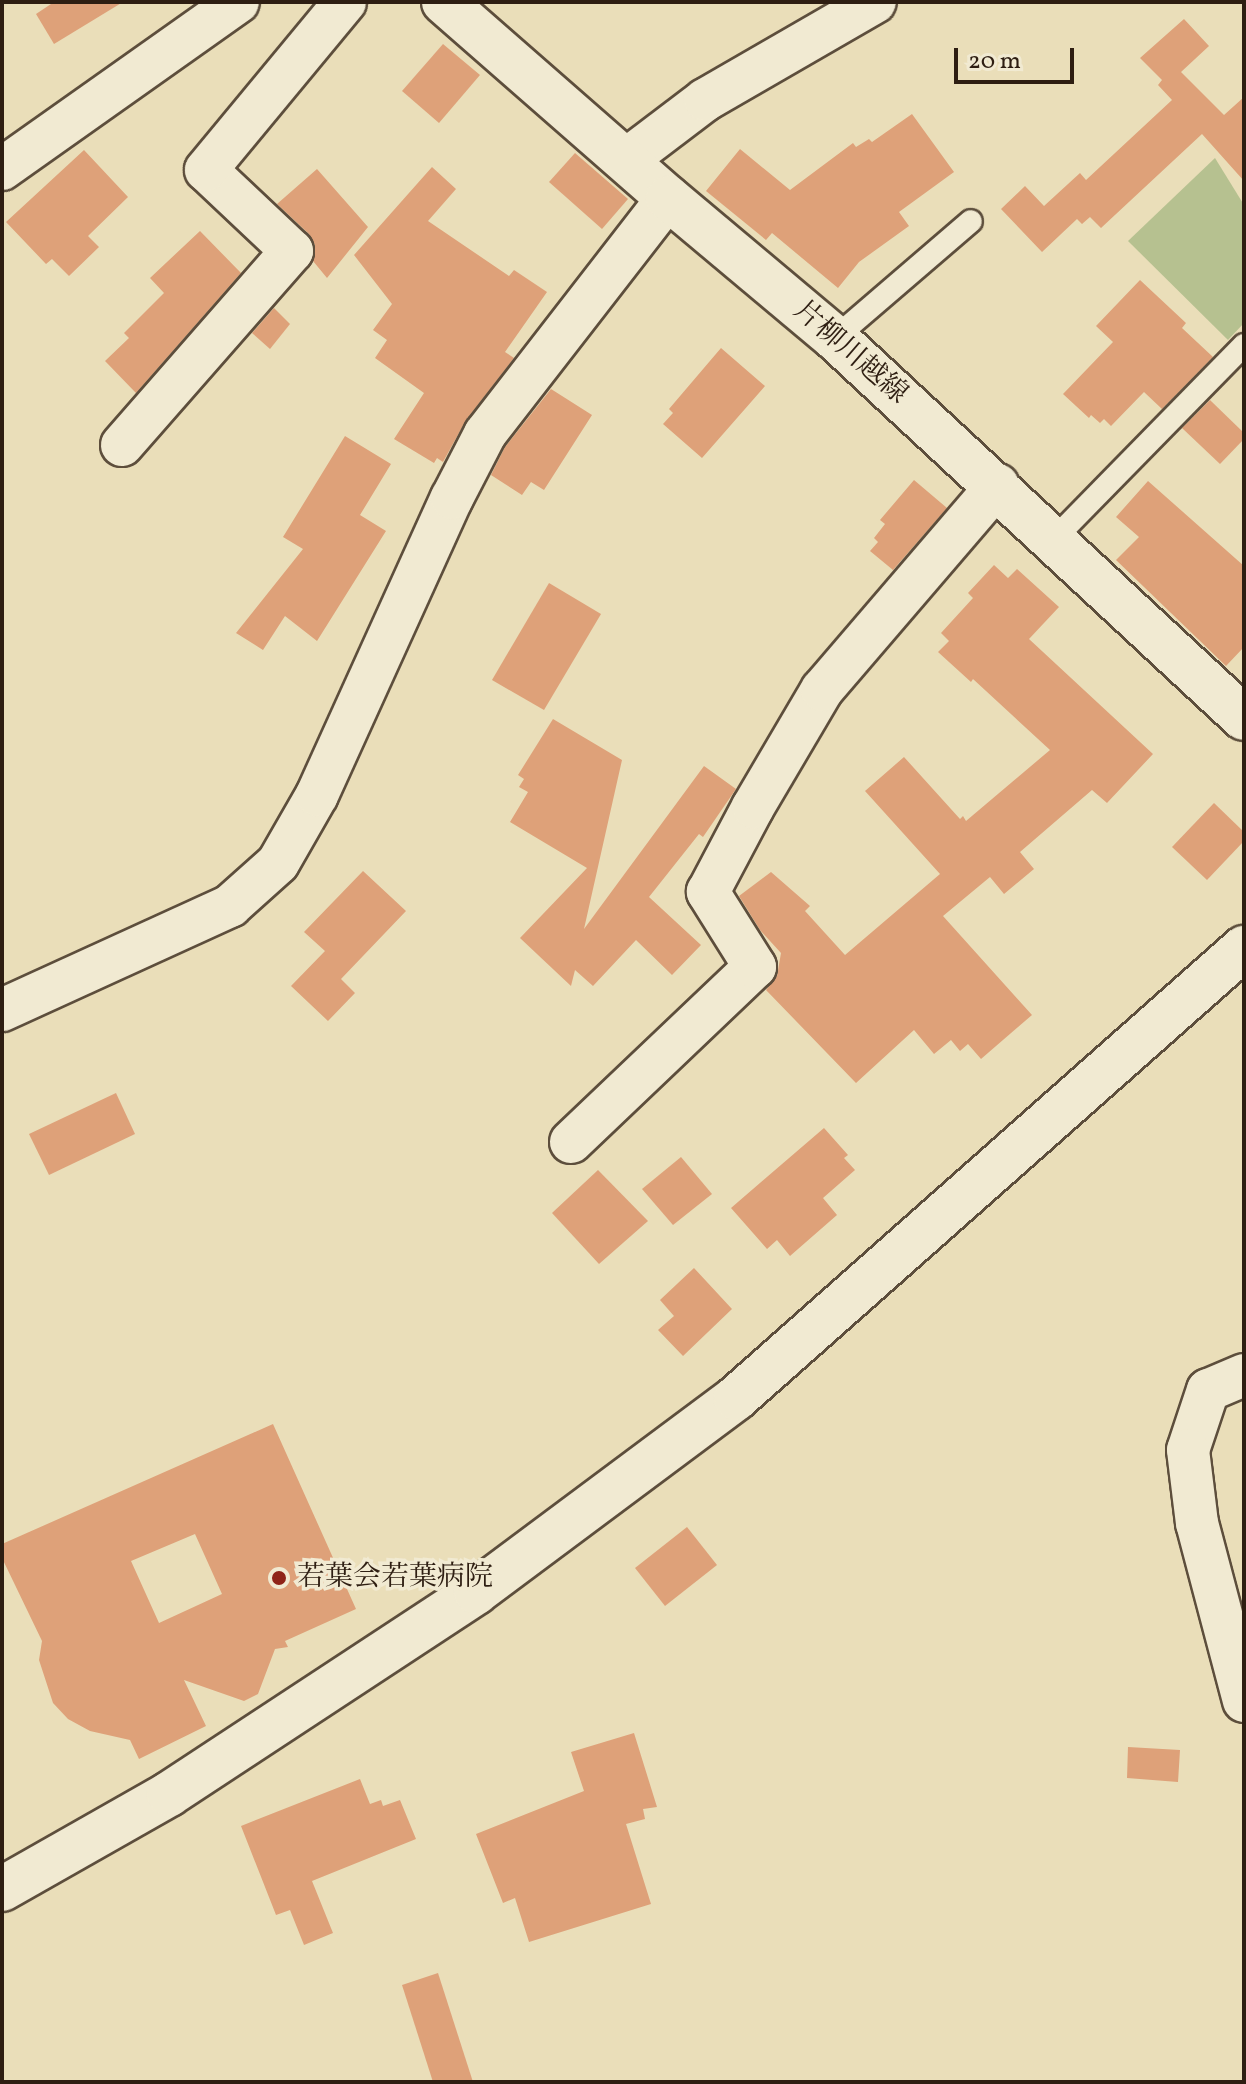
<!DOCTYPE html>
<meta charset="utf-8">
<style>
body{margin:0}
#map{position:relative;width:1246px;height:2084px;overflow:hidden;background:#eadeb9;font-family:Vollkorn,"Noto Serif JP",serif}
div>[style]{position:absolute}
.green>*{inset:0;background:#b6c190}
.building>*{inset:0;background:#dea179}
.roads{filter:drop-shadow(2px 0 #5d4e3c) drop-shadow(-2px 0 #5d4e3c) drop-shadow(0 2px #5d4e3c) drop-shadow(0 -2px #5d4e3c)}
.lane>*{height:22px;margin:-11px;padding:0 11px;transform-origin:11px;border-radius:11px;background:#f1ead2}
.street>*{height:42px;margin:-21px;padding:0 21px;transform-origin:21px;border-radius:21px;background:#f1ead2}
.secondary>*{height:44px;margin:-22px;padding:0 22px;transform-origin:22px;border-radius:22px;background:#f1ead2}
.dots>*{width:22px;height:22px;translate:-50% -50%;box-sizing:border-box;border:4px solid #f1ead2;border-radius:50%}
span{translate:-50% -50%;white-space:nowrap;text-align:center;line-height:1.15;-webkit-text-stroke:7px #f1ead2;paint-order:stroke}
.street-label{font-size:28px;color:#2e1e12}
.poi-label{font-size:28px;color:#2e1e12}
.left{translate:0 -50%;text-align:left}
.frame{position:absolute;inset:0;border:4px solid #2e1e12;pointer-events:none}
.scale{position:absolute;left:954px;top:48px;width:120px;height:36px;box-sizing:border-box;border:4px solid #2e1e12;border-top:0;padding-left:10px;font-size:24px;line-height:28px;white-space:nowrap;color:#2e1e12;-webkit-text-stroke:6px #f1ead2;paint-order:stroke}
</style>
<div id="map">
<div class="green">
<i style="clip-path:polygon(1215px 158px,1244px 205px,1244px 323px,1228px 340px,1128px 241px)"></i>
</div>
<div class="building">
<i style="clip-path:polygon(54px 2px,123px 2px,54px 44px,36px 14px)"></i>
<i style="clip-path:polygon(1184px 19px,1209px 46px,1181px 72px,1224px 115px,1244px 97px,1244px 181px,1202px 134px,1101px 228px,1090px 217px,1082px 224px,1077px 219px,1042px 252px,1001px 209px,1025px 186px,1044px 206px,1080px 173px,1086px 180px,1172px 100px,1158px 85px,1162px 80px,1140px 58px)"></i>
<i style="clip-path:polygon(443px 44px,480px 75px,439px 123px,402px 91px)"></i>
<i style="clip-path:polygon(912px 114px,954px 172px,899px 212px,909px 226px,859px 262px,838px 288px,772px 233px,766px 240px,706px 191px,740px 149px,790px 190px,853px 143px,856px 147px,869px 139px,872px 142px)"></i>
<i style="clip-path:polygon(84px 150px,128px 197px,88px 236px,99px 247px,69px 276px,52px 259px,46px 264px,6px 222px)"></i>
<i style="clip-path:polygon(575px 153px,628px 199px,602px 229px,549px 182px)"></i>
<i style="clip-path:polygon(432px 167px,456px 189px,428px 221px,509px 276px,514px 270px,547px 292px,505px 352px,514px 358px,466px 420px,443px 462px,437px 458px,434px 463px,394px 439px,424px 393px,375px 358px,387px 340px,373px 330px,392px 304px,354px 255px)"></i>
<i style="clip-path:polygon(317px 169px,368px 227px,327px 278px,313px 261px,315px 245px,309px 234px,277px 204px)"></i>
<i style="clip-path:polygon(200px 231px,241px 273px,136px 393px,105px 361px,129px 338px,124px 333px,164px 293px,150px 278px)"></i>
<i style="clip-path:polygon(1140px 280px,1186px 323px,1182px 328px,1213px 357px,1162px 409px,1144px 392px,1111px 426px,1104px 419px,1100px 423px,1091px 415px,1089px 418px,1063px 394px,1113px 342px,1096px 326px)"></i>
<i style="clip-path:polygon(274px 308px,290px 324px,270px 349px,252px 333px)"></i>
<i style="clip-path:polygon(721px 348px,765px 386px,702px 458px,663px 424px,673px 413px,669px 409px)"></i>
<i style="clip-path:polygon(551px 389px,592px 415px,544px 490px,531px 482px,522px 495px,491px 475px,505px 447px)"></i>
<i style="clip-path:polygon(1210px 400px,1244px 433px,1244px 439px,1220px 464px,1182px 428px)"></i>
<i style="clip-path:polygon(345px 436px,391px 464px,360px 515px,386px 531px,317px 641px,285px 616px,263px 650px,236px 633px,303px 549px,283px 537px)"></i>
<i style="clip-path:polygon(914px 480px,947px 508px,893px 570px,870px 551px,878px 542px,874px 538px,885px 524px,880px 520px)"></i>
<i style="clip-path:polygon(1148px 481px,1244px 566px,1244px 647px,1226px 666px,1116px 560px,1139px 537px,1116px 517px)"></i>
<i style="clip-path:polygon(994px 565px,1008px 578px,1017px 569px,1059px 607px,1029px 639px,1153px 754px,1107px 803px,1092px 790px,1020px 852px,1034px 869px,1004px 894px,990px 877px,943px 916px,1032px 1015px,981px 1059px,968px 1044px,960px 1051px,951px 1040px,934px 1054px,914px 1030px,856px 1083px,766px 990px,777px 976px,781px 953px,760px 930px,739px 896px,771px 872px,810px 906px,805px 911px,845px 955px,940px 874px,865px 791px,904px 757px,960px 819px,963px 816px,966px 821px,1050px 750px,973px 679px,971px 682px,938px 652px,949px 641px,941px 633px,973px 598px,968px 593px)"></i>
<i style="clip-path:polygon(549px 583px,601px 614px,544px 710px,492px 680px)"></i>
<i style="clip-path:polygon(553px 719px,622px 760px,584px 929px,704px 766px,736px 789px,703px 837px,699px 834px,649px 897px,701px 945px,672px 975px,636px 940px,593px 986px,575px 970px,571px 986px,520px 938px,587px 868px,510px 822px,528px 792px,519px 787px,524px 779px,518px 775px)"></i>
<i style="clip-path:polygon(1214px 803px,1244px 832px,1244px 841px,1207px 880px,1172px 847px)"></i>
<i style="clip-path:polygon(363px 871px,406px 911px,341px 979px,355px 993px,328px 1021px,291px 986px,325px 951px,304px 932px)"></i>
<i style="clip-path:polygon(116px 1093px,135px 1134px,49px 1175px,29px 1134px)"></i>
<i style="clip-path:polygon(824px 1128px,848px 1155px,844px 1158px,855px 1170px,823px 1198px,837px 1215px,790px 1256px,777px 1240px,767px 1249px,731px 1208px)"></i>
<i style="clip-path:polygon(681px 1157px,712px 1194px,673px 1225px,642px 1189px)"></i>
<i style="clip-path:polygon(598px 1170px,648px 1221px,599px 1264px,552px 1213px)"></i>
<i style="clip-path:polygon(694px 1268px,732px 1309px,683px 1356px,658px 1330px,674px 1316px,660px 1300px)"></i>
<i style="clip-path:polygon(evenodd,273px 1424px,356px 1609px,285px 1641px,288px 1647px,275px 1649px,258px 1694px,244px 1701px,184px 1680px,206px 1726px,139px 1759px,130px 1740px,90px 1731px,68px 1719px,53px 1703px,39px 1660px,42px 1641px,2px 1558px,2px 1544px,273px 1424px,195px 1534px,222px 1594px,159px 1623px,131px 1561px,195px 1534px)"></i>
<i style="clip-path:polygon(687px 1527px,717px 1565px,665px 1606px,635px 1568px)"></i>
<i style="clip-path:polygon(634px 1733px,657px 1807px,643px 1809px,645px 1819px,626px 1824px,651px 1904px,529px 1942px,515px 1898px,503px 1903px,476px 1834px,584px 1791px,571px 1752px)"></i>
<i style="clip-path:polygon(1128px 1747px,1180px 1750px,1178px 1782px,1127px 1778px)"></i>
<i style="clip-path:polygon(360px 1779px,370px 1804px,381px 1800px,383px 1806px,400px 1800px,416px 1839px,312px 1881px,333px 1933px,304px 1945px,290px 1910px,276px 1915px,241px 1826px)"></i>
<i style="clip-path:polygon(438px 1973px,473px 2082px,433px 2082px,402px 1985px)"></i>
</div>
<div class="roads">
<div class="lane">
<i style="left:835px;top:338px;width:179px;rotate:-40.7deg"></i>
<i style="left:1055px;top:538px;width:270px;rotate:-45.6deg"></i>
</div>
<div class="street">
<i style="left:626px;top:160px;width:99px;rotate:-37.2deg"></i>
<i style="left:705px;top:100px;width:196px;rotate:-30deg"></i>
<i style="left:2px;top:169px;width:289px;rotate:-35.3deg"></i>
<i style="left:122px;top:445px;width:258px;rotate:-48.8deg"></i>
<i style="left:292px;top:251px;width:118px;rotate:-136.7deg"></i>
<i style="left:206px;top:170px;width:218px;rotate:-50.4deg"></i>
<i style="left:2px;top:1010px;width:251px;rotate:-24.5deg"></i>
<i style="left:230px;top:906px;width:64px;rotate:-41.9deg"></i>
<i style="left:278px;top:863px;width:78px;rotate:-60.2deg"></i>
<i style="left:317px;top:795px;width:326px;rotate:-65.6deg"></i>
<i style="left:452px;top:498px;width:72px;rotate:-62.7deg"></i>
<i style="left:485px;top:434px;width:299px;rotate:-52.2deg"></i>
<i style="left:571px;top:1142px;width:254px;rotate:-43.6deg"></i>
<i style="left:755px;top:967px;width:89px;rotate:-122.1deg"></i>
<i style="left:708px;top:892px;width:96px;rotate:-62.1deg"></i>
<i style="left:753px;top:807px;width:136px;rotate:-59.5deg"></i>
<i style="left:822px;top:690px;width:270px;rotate:-49.4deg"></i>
<i style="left:1244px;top:1375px;width:39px;rotate:157deg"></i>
<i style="left:1208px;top:1390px;width:63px;rotate:108.4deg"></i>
<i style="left:1188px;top:1450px;width:74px;rotate:83deg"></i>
<i style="left:1197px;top:1523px;width:184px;rotate:75.2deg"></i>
</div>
<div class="secondary">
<i style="left:444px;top:2px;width:298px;rotate:41.2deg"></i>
<i style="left:668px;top:198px;width:218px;rotate:40deg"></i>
<i style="left:835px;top:338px;width:558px;rotate:42.9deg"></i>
<i style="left:2px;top:1889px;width:192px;rotate:-29.6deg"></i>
<i style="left:169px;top:1794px;width:367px;rotate:-33.3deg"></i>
<i style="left:476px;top:1592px;width:324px;rotate:-36.7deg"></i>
<i style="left:736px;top:1398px;width:679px;rotate:-41.54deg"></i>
</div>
</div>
<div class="dots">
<i style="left:279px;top:1578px;background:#8f2418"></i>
</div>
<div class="street-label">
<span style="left:850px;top:353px;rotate:41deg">片柳川越線</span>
</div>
<div class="poi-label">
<span class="left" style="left:297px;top:1578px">若葉会若葉病院</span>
</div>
<div class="frame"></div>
<div class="scale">20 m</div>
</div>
